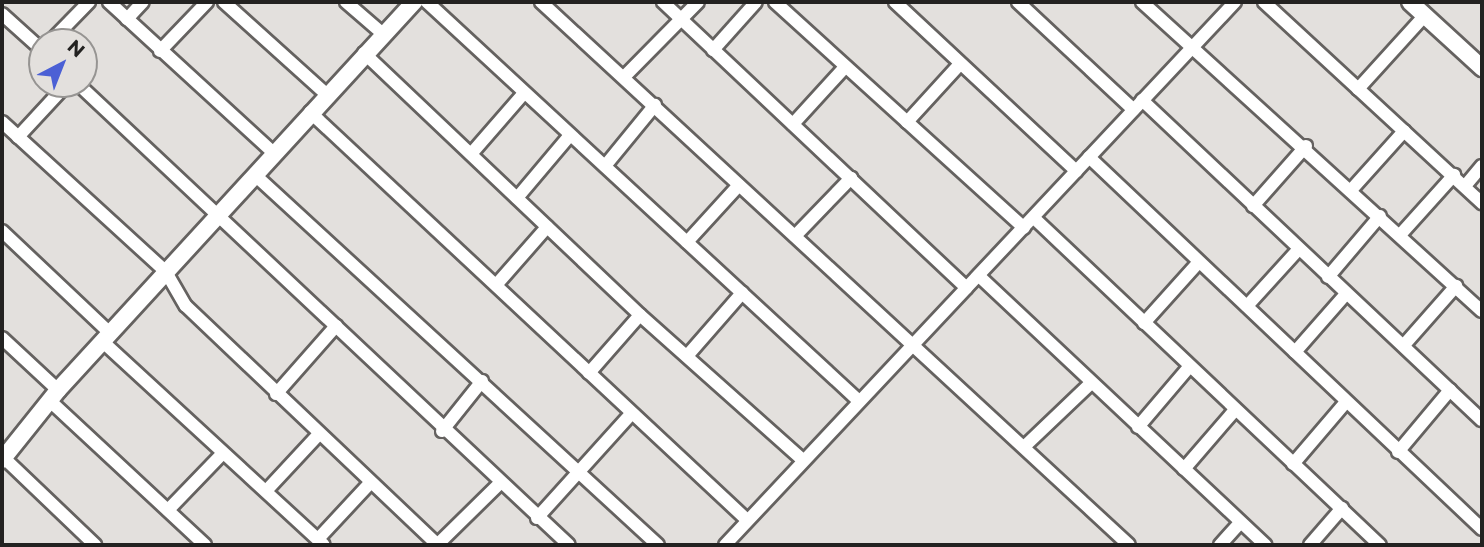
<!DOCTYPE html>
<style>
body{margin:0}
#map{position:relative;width:1484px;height:547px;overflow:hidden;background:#e3e0dd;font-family:Montserrat,sans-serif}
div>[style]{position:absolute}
.roads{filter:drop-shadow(2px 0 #656260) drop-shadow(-2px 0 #656260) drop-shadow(0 2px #656260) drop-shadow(0 -2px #656260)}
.minor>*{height:12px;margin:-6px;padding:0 6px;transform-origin:6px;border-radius:6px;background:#fff}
.tertiary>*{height:16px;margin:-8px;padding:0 8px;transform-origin:8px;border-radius:8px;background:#fff}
span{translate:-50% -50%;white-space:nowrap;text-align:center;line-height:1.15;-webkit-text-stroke:6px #e3e0dd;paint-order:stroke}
.frame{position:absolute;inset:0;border:4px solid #232221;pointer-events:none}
.north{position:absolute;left:28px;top:28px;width:70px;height:70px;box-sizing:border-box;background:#e3e0dd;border:2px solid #969492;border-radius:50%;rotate:42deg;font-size:19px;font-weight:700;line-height:28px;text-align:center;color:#232221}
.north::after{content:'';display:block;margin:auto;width:24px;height:32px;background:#4b60d5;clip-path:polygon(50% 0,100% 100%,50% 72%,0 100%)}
</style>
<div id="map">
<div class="roads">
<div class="minor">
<i style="left:109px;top:2px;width:224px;rotate:42.5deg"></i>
<i style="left:224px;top:2px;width:137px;rotate:42deg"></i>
<i style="left:346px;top:2px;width:49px;rotate:40.9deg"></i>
<i style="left:427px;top:2px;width:588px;rotate:42.73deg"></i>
<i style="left:541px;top:2px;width:800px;rotate:42.72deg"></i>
<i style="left:663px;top:2px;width:417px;rotate:43.3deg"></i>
<i style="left:775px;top:2px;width:336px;rotate:42.2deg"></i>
<i style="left:895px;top:2px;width:248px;rotate:43deg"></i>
<i style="left:1018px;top:2px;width:158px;rotate:43deg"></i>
<i style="left:1142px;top:2px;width:459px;rotate:42.3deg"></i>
<i style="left:1264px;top:2px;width:297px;rotate:42.7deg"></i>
<i style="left:2px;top:14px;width:54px;rotate:42deg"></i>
<i style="left:127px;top:19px;width:23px;rotate:-47deg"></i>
<i style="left:50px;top:42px;width:56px;rotate:-45.7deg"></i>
<i style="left:713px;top:50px;width:64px;rotate:-48.1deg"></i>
<i style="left:160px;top:51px;width:68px;rotate:-46.2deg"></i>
<i style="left:364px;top:53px;width:381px;rotate:43.5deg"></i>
<i style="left:640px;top:315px;width:218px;rotate:41.7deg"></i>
<i style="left:624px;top:77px;width:105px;rotate:-45.4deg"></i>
<i style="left:78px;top:84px;width:673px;rotate:43.2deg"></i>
<i style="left:1358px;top:89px;width:100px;rotate:-47.8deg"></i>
<i style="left:1142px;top:100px;width:467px;rotate:43.3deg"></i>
<i style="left:310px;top:112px;width:598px;rotate:43.03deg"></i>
<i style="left:2px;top:122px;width:222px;rotate:42.4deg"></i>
<i style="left:166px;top:272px;width:39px;rotate:60deg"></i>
<i style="left:186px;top:306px;width:347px;rotate:43.5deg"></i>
<i style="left:907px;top:122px;width:77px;rotate:-47.6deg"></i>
<i style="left:793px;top:124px;width:77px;rotate:-47.6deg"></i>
<i style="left:18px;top:137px;width:72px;rotate:-47.2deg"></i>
<i style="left:471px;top:154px;width:81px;rotate:-49deg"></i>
<i style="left:1089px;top:157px;width:541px;rotate:43.43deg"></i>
<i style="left:605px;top:166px;width:79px;rotate:-50.7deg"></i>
<i style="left:255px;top:175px;width:547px;rotate:42.56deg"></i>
<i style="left:1465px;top:186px;width:26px;rotate:-50deg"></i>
<i style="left:1352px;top:189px;width:78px;rotate:-48.1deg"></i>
<i style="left:517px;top:198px;width:82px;rotate:-49.9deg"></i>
<i style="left:1253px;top:206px;width:80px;rotate:-48.5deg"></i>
<i style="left:1034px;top:218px;width:476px;rotate:43.4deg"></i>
<i style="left:2px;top:231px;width:149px;rotate:43.4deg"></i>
<i style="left:1400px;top:235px;width:81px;rotate:-48deg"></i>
<i style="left:795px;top:236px;width:81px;rotate:-46deg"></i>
<i style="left:687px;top:242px;width:77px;rotate:-47.6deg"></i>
<i style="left:979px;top:276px;width:393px;rotate:43.2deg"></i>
<i style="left:1328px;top:277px;width:80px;rotate:-49.6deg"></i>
<i style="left:497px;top:284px;width:76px;rotate:-48.7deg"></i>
<i style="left:1247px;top:306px;width:76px;rotate:-47.7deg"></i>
<i style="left:1144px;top:323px;width:81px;rotate:-48deg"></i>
<i style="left:2px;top:338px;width:76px;rotate:42.9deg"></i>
<i style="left:102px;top:341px;width:301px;rotate:42.6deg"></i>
<i style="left:1404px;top:345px;width:79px;rotate:-48.6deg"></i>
<i style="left:1295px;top:352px;width:77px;rotate:-48.7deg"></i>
<i style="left:687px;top:356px;width:84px;rotate:-48.9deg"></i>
<i style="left:589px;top:373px;width:77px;rotate:-48.7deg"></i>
<i style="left:276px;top:394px;width:91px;rotate:-48.6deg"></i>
<i style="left:49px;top:400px;width:213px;rotate:42.9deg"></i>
<i style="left:1138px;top:427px;width:79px;rotate:-49.6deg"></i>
<i style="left:442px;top:431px;width:64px;rotate:-51.3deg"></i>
<i style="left:1025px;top:446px;width:90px;rotate:-43.6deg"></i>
<i style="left:1398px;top:452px;width:81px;rotate:-50deg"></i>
<i style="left:2px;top:456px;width:129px;rotate:43.7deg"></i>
<i style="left:1293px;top:464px;width:82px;rotate:-49.5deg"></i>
<i style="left:1184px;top:469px;width:77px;rotate:-49.2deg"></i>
<i style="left:266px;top:491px;width:76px;rotate:-47.1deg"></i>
<i style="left:168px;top:510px;width:79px;rotate:-46deg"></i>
<i style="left:537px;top:518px;width:140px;rotate:-47.9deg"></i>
<i style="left:318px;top:539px;width:76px;rotate:-47.1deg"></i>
<i style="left:437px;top:545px;width:87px;rotate:-44.5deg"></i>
<i style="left:725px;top:545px;width:745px;rotate:-46.8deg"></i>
<i style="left:1220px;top:545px;width:30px;rotate:-48deg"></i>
<i style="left:1310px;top:545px;width:49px;rotate:-49.1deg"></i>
</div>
<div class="tertiary">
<i style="left:1410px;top:2px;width:98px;rotate:42.5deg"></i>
<i style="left:2px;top:460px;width:90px;rotate:-51.3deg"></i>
<i style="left:58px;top:390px;width:527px;rotate:-47.46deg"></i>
</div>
</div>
<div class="frame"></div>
<div class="north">N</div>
</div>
